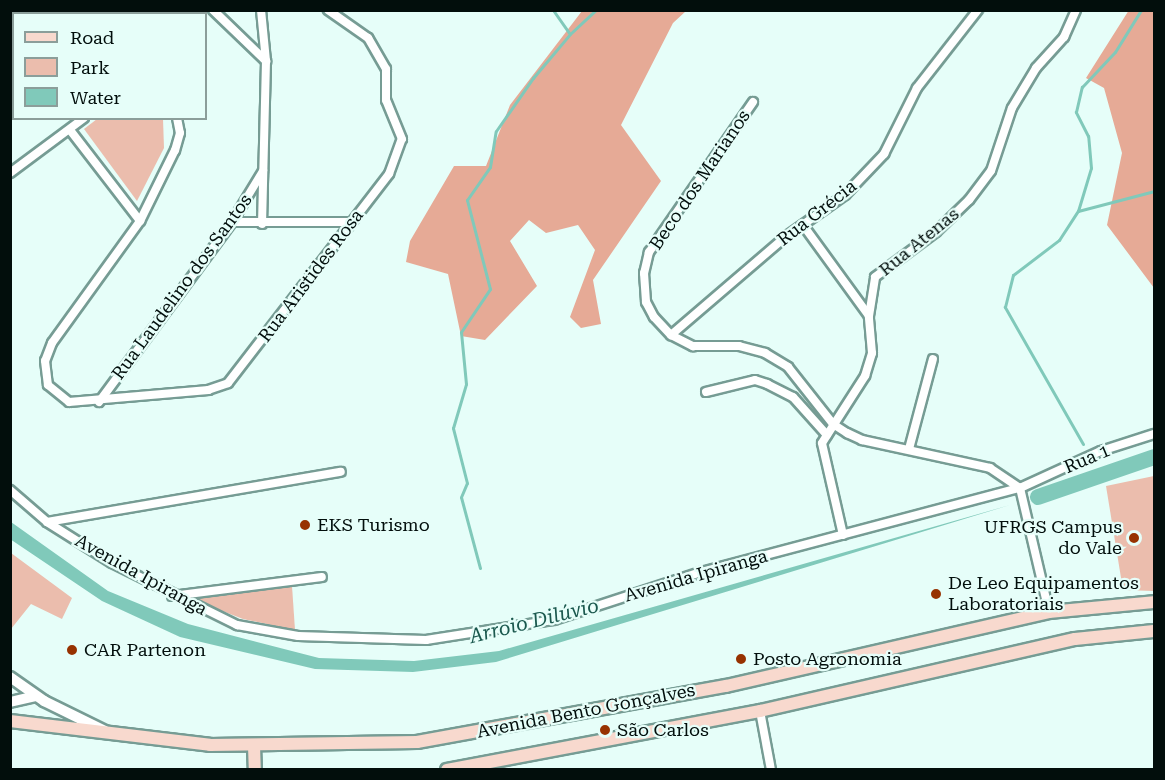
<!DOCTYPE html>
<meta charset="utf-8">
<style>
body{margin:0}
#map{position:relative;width:1165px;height:780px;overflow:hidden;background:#e6fef9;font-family:"Roboto Serif",serif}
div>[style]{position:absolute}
.green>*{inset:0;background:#ebbdad}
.forest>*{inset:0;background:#e6aa96}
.water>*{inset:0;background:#80c9ba}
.stream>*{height:3px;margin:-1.5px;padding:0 1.5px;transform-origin:1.5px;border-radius:1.5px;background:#80c9ba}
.river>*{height:16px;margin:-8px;padding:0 8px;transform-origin:8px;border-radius:8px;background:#80c9ba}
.roads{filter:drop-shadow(2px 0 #769c94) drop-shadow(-2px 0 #769c94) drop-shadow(0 2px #769c94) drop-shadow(0 -2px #769c94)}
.minor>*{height:8px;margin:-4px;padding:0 4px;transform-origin:4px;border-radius:4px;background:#fff}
.secondary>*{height:10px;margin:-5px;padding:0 5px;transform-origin:5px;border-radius:5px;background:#fff}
.primary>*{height:12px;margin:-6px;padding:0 6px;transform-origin:6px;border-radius:6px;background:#f8d9ce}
.dots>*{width:16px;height:16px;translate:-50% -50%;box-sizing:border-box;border:3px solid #e6fef9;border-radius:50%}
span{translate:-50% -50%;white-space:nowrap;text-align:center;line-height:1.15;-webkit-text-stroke:4.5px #e6fef9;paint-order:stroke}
.street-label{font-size:18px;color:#020e0c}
.poi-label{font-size:18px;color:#020e0c}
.left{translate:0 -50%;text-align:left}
.right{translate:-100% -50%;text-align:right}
.water-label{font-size:20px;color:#1b584e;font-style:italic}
.frame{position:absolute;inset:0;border:12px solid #020e0c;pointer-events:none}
.legend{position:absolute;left:12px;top:12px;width:195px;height:108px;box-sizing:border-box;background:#e6fef9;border:2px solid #8b9e9a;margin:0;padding:8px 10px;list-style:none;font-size:18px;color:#020e0c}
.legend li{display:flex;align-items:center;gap:12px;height:30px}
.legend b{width:30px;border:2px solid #8b9e9a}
</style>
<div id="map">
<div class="green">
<i style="clip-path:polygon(97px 119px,163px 119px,164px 148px,137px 201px,84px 129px)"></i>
<i style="clip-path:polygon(1154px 476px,1154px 591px,1123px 590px,1106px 486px)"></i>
<i style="clip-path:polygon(11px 553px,72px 598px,62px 619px,31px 604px,11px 629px)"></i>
<i style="clip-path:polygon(292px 586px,295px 630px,243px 619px,189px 598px)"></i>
</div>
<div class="forest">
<i style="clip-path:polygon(1129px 10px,1154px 11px,1154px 288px,1107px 225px,1122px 153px,1104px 88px,1086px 78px)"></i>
<i style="clip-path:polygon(582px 11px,686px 11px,673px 23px,621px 125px,661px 181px,593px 280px,601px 324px,581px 328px,570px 317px,595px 250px,578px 225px,546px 233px,529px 220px,510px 241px,537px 286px,485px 340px,461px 336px,448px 274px,406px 262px,410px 241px,454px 166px,486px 166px,510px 105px)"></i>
</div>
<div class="water">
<i style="clip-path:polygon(1010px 505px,496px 662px,413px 672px,315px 669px,180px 637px,102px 601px,10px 539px,11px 522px,108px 591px,188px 624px,319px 658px,414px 661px,499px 651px)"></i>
</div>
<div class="stream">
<i style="left:93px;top:10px;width:4px;rotate:90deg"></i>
<i style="left:553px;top:10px;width:28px;rotate:55deg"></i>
<i style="left:1078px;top:211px;width:79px;rotate:-14.7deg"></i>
<i style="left:1083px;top:444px;width:158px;rotate:-119.7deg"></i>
<i style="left:1005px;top:307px;width:33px;rotate:-76deg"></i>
<i style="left:1013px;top:275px;width:58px;rotate:-37.3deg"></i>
<i style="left:1059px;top:240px;width:35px;rotate:-57deg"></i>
<i style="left:1078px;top:211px;width:45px;rotate:-73.2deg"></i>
<i style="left:1091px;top:168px;width:32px;rotate:-95deg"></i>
<i style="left:1088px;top:136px;width:27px;rotate:-117deg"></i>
<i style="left:1076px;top:112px;width:26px;rotate:-77deg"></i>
<i style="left:1082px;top:87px;width:48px;rotate:-46.7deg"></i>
<i style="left:1115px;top:52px;width:49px;rotate:-58.2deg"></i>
<i style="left:480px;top:568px;width:73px;rotate:-105deg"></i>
<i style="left:461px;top:497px;width:15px;rotate:-67deg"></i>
<i style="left:467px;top:483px;width:57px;rotate:-104.3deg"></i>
<i style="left:453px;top:428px;width:46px;rotate:-73.5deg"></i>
<i style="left:466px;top:384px;width:52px;rotate:-95.5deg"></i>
<i style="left:461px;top:332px;width:52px;rotate:-56deg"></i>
<i style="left:490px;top:289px;width:92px;rotate:-104.5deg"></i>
<i style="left:467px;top:200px;width:40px;rotate:-55.1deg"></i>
<i style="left:490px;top:167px;width:36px;rotate:-81deg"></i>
<i style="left:496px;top:131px;width:65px;rotate:-55.1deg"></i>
<i style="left:533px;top:78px;width:57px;rotate:-49.9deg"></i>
<i style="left:570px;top:34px;width:35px;rotate:-43deg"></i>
</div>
<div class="river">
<i style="left:1038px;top:497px;width:123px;rotate:-19deg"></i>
</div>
<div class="roads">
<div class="minor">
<i style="left:213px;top:10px;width:74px;rotate:43.9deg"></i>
<i style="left:261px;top:10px;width:51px;rotate:84.4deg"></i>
<i style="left:266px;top:61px;width:163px;rotate:91.4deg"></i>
<i style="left:753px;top:102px;width:183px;rotate:124.7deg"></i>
<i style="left:649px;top:252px;width:22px;rotate:103deg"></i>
<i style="left:644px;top:273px;width:29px;rotate:86deg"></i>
<i style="left:646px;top:302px;width:17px;rotate:62deg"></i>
<i style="left:654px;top:317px;width:25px;rotate:47deg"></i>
<i style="left:671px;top:335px;width:25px;rotate:27deg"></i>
<i style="left:693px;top:346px;width:46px"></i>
<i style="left:739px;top:346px;width:27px;rotate:15deg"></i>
<i style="left:765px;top:353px;width:27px;rotate:31deg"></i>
<i style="left:788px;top:367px;width:73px;rotate:51.7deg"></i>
<i style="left:833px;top:424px;width:17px;rotate:33deg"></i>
<i style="left:847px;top:433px;width:17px;rotate:25deg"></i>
<i style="left:862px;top:440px;width:131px;rotate:12.3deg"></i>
<i style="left:990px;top:468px;width:36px;rotate:34deg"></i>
<i style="left:1020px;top:488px;width:127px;rotate:76.8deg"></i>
<i style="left:177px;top:118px;width:15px;rotate:79deg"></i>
<i style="left:180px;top:133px;width:18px;rotate:106deg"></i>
<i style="left:175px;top:150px;width:79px;rotate:116.2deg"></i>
<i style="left:140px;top:221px;width:150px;rotate:125.8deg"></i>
<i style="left:52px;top:343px;width:19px;rotate:111deg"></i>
<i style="left:45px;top:361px;width:24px;rotate:83deg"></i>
<i style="left:48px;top:385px;width:27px;rotate:39deg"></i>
<i style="left:69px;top:402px;width:140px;rotate:-4.9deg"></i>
<i style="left:208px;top:390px;width:21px;rotate:-19deg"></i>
<i style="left:228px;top:383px;width:264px;rotate:-52.4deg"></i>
<i style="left:389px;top:174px;width:37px;rotate:-70deg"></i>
<i style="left:402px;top:139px;width:42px;rotate:-112.3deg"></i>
<i style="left:386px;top:100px;width:31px;rotate:-90deg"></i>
<i style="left:386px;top:69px;width:36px;rotate:-120deg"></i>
<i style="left:368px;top:38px;width:49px;rotate:-145deg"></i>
<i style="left:70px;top:130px;width:115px;rotate:52.4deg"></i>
<i style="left:10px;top:173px;width:92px;rotate:-36.6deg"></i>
<i style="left:232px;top:222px;width:119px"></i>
<i style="left:803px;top:225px;width:112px;rotate:54deg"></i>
<i style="left:671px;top:335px;width:149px;rotate:-40.6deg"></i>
<i style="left:784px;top:238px;width:75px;rotate:-35.2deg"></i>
<i style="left:845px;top:195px;width:57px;rotate:-46.4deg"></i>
<i style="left:884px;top:154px;width:74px;rotate:-63.4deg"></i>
<i style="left:917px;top:88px;width:99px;rotate:-52deg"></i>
<i style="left:706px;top:392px;width:50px;rotate:-13.8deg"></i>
<i style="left:755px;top:380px;width:13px;rotate:18deg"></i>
<i style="left:767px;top:384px;width:29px;rotate:27deg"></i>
<i style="left:793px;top:397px;width:51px;rotate:48.2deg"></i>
<i style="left:99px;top:402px;width:224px;rotate:-53.5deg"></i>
<i style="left:232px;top:222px;width:60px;rotate:-58.7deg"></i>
<i style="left:909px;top:449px;width:93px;rotate:-75.1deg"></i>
<i style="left:10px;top:490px;width:49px;rotate:40.9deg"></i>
<i style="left:47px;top:522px;width:77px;rotate:32.2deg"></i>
<i style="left:112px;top:563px;width:140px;rotate:26.4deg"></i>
<i style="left:237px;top:625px;width:62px;rotate:10.2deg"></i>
<i style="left:298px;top:636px;width:128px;rotate:1.8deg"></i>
<i style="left:426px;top:640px;width:130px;rotate:-8.9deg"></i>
<i style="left:554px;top:620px;width:155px;rotate:-18.1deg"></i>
<i style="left:701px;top:572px;width:330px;rotate:-14.8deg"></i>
<i style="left:1020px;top:488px;width:89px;rotate:-24.6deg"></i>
<i style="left:1101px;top:451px;width:56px;rotate:-17.8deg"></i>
<i style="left:47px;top:522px;width:298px;rotate:-9.7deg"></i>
<i style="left:843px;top:535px;width:94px;rotate:-102.9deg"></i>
<i style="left:822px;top:443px;width:80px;rotate:-57.3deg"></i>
<i style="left:865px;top:376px;width:24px;rotate:-73deg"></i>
<i style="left:872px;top:353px;width:37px;rotate:-95deg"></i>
<i style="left:869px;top:316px;width:39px;rotate:-81deg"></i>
<i style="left:875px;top:277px;width:76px;rotate:-36.4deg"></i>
<i style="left:936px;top:232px;width:46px;rotate:-44.1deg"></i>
<i style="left:969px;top:200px;width:36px;rotate:-53deg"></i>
<i style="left:991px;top:171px;width:66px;rotate:-71.6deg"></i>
<i style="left:1012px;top:108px;width:47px;rotate:-59deg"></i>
<i style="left:1036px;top:68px;width:42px;rotate:-47.9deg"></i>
<i style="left:1064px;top:37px;width:30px;rotate:-66deg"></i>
<i style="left:172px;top:596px;width:151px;rotate:-7.2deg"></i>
<i style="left:760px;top:711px;width:60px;rotate:79.4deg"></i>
</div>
<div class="secondary">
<i style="left:10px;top:677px;width:42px;rotate:35.2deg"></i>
<i style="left:44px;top:701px;width:68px;rotate:26.2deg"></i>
<i style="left:10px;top:702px;width:26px;rotate:-13deg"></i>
</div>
<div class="primary">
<i style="left:10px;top:721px;width:201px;rotate:6.8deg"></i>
<i style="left:210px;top:745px;width:207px;rotate:-0.8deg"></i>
<i style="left:417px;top:742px;width:314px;rotate:-10.3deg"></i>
<i style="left:726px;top:686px;width:331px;rotate:-12.9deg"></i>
<i style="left:1049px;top:612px;width:105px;rotate:-5.4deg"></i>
<i style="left:254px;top:746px;width:24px;rotate:88deg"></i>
<i style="left:447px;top:770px;width:319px;rotate:-10.7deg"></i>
<i style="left:760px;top:711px;width:323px;rotate:-12.9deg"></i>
<i style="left:1075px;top:639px;width:79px;rotate:-5.8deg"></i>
</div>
</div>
<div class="dots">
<i style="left:305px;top:525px;background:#973201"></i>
<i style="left:1134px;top:538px;background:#973201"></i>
<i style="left:936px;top:594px;background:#973201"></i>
<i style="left:72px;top:650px;background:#973201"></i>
<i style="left:741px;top:659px;background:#973201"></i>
<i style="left:605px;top:730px;background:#973201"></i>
</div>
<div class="street-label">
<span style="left:700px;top:180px;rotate:-56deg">Beco dos Marianos</span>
<span style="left:817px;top:213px;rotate:-38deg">Rua Grécia</span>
<span style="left:919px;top:242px;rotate:-39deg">Rua Atenas</span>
<span style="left:311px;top:276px;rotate:-53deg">Rua Aristides Rosa</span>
<span style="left:182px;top:287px;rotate:-54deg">Rua Laudelino dos Santos</span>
<span style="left:1087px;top:459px;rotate:-23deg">Rua 1</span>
<span style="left:141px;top:575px;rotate:29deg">Avenida Ipiranga</span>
<span style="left:696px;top:576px;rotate:-16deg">Avenida Ipiranga</span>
<span style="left:586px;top:711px;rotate:-11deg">Avenida Bento Gonçalves</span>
</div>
<div class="poi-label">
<span class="left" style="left:317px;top:525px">EKS Turismo</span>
<span class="right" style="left:1122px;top:538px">UFRGS Campus<br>do Vale</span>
<span class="left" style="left:948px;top:594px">De Leo Equipamentos<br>Laboratoriais</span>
<span class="left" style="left:84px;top:650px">CAR Partenon</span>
<span class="left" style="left:753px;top:659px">Posto Agronomia</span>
<span class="left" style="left:617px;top:730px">São Carlos</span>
</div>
<div class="water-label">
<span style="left:534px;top:621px;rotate:-14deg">Arroio Dilúvio</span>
</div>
<div class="frame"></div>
<ul class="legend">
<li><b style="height:8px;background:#f8d9ce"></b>Road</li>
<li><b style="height:16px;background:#ebbdad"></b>Park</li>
<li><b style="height:16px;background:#80c9ba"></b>Water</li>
</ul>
</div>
